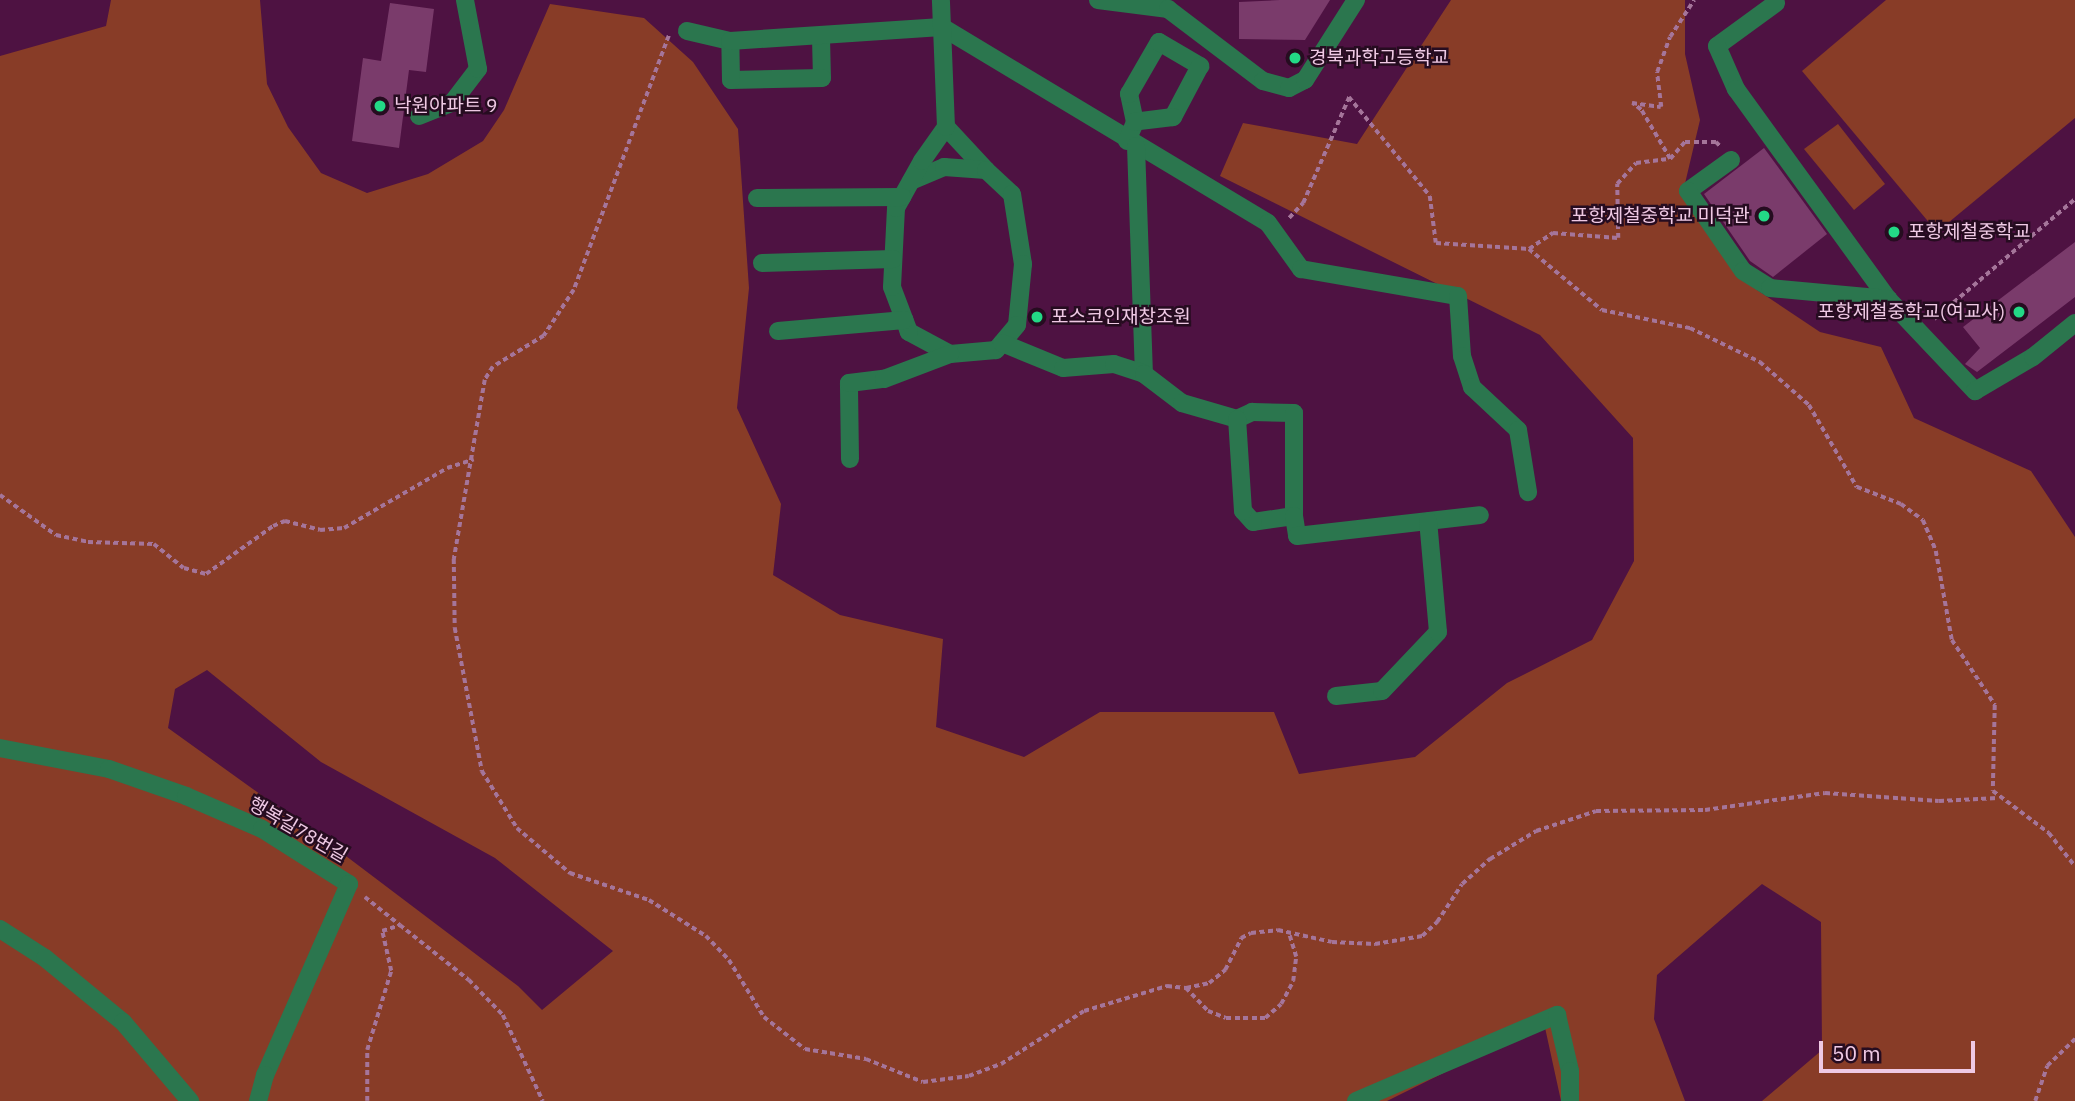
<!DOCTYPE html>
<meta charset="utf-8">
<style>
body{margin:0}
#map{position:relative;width:2075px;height:1101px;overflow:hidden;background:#4e1242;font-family:"IBM Plex Sans","Noto Sans KR",sans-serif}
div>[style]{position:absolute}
.green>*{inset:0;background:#883c27}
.building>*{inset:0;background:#7a3b6b}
.path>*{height:3.5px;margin-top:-1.75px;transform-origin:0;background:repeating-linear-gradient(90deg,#a5759a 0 5px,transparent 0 8.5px)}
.minor>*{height:18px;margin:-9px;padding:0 9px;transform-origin:9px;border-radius:9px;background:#2b764e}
.dots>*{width:19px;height:19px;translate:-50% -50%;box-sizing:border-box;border:4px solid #260c20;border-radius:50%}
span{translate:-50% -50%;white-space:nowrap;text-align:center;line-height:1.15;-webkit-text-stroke:5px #260c20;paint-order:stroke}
.poi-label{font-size:19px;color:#efc9e4}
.left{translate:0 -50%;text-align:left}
.right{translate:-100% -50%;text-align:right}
.street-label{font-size:19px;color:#efc9e4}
.scale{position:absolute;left:1819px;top:1041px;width:156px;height:32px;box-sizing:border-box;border:4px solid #efc9e4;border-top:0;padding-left:9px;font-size:21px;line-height:24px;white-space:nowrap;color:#efc9e4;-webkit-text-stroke:5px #260c20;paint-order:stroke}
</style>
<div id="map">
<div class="green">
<i style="clip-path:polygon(evenodd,111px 0,260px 0,267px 84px,288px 127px,321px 173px,367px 193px,428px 174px,483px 141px,504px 110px,550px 4px,644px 18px,693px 62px,738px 129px,749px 288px,737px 408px,781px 504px,773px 575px,840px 615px,943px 639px,936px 727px,1024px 757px,1100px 712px,1274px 712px,1299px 774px,1415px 757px,1507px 683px,1592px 640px,1634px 561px,1633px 438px,1540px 335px,1220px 176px,1243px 123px,1357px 144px,1451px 0,1685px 0,1685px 54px,1700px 120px,1683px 192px,1757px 290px,1820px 332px,1881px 347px,1914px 418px,2031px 471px,2075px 537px,2075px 1101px,1762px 1101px,1822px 1050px,1821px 922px,1762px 884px,1657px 975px,1654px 1019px,1685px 1101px,1561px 1101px,1544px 1023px,1387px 1101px,0 1101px,0 56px,106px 26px,111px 0,207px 670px,321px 762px,495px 858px,613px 951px,542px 1010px,518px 986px,342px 853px,168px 728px,175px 689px,207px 670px)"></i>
<i style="clip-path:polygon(1886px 0,2075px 0,2075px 118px,1937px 232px,1802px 71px)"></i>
<i style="clip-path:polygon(1838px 124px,1885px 184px,1854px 210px,1804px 149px)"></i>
</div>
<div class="building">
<i style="clip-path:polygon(1280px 0,1330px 0,1305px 40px,1239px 39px,1239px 2px)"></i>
<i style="clip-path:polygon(390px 3px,434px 9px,426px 72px,409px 70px,399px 148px,352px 141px,363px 58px,381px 61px)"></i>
<i style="clip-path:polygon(1764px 148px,1827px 234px,1773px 277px,1750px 261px,1704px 194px)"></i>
<i style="clip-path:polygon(2075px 242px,2075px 297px,1977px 372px,1965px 364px,1980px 348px,1963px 327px)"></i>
</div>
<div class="path">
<i style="left:669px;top:36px;width:271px;rotate:110.5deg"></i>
<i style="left:574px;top:290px;width:55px;rotate:123.1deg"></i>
<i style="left:544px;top:336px;width:60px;rotate:148.7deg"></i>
<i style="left:493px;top:367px;width:15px;rotate:122deg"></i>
<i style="left:485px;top:380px;width:182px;rotate:99.8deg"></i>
<i style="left:454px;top:559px;width:69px;rotate:89.2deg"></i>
<i style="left:455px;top:628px;width:146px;rotate:79.3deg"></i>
<i style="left:482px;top:771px;width:67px;rotate:58.4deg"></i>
<i style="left:517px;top:828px;width:70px;rotate:40.3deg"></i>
<i style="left:570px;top:873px;width:83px;rotate:18.9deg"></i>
<i style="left:649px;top:900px;width:67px;rotate:32.3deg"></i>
<i style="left:706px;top:936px;width:33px;rotate:46deg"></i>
<i style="left:729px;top:960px;width:67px;rotate:58.4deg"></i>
<i style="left:764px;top:1017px;width:52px;rotate:38deg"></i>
<i style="left:805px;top:1049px;width:62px;rotate:9.3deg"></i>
<i style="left:866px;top:1059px;width:61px;rotate:22deg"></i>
<i style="left:923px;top:1082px;width:46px;rotate:-7.4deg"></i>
<i style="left:969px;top:1076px;width:34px;rotate:-21deg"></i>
<i style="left:1001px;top:1064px;width:98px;rotate:-32.6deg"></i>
<i style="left:1084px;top:1011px;width:87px;rotate:-16.8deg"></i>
<i style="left:1167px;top:986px;width:19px;rotate:6deg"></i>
<i style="left:1186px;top:988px;width:24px;rotate:-12deg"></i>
<i style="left:1209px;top:983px;width:21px;rotate:-39deg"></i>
<i style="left:1225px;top:970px;width:36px;rotate:-63deg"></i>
<i style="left:1241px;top:938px;width:11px;rotate:-27deg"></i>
<i style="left:1251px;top:933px;width:27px;rotate:-6deg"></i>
<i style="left:1278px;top:930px;width:55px;rotate:12.5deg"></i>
<i style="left:1332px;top:942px;width:43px;rotate:2.7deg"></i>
<i style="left:1375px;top:944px;width:48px;rotate:-9.7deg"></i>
<i style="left:1422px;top:936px;width:21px;rotate:-43deg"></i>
<i style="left:1437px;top:922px;width:45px;rotate:-56.7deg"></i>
<i style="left:1462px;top:884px;width:38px;rotate:-42deg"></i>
<i style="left:1490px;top:859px;width:54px;rotate:-31.3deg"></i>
<i style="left:1536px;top:831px;width:63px;rotate:-18.4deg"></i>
<i style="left:1596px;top:811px;width:109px;rotate:-0.5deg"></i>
<i style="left:1705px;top:810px;width:121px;rotate:-8.1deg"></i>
<i style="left:1825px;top:793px;width:114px;rotate:4deg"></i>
<i style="left:1939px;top:801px;width:59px;rotate:-2.9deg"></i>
<i style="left:1670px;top:159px;width:57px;rotate:-120.6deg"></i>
<i style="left:1641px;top:110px;width:11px;rotate:-142deg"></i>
<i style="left:1632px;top:103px;width:29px;rotate:8deg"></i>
<i style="left:1661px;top:107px;width:35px;rotate:-97deg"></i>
<i style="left:1657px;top:72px;width:37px;rotate:-70deg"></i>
<i style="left:1670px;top:37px;width:44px;rotate:-57deg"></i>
<i style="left:1289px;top:218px;width:21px;rotate:-47deg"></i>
<i style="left:1303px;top:203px;width:116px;rotate:-66.5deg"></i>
<i style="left:1349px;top:97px;width:128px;rotate:50.7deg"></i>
<i style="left:1430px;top:196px;width:47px;rotate:82.7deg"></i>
<i style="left:1436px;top:243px;width:93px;rotate:3.7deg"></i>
<i style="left:1529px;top:249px;width:29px;rotate:-34deg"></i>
<i style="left:1553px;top:233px;width:65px;rotate:4.4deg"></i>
<i style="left:1618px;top:238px;width:54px;rotate:-91.1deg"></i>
<i style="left:1617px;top:184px;width:28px;rotate:-48deg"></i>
<i style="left:1636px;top:163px;width:34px;rotate:-7deg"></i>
<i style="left:1670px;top:159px;width:23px;rotate:-49deg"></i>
<i style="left:1685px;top:142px;width:31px"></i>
<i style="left:1716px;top:142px;width:6px;rotate:45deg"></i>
<i style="left:1529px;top:249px;width:95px;rotate:39.9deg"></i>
<i style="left:1602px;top:310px;width:90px;rotate:11.6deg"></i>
<i style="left:1690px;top:328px;width:78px;rotate:25.9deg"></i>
<i style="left:1760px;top:362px;width:65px;rotate:41.3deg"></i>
<i style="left:1809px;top:405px;width:95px;rotate:59.7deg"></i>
<i style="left:1857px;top:487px;width:47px;rotate:21.1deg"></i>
<i style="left:1901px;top:504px;width:27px;rotate:36deg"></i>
<i style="left:1923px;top:520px;width:34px;rotate:67deg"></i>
<i style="left:1936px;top:551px;width:90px;rotate:79.8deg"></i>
<i style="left:1952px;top:640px;width:78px;rotate:56.5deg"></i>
<i style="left:1995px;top:705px;width:86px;rotate:91.3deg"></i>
<i style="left:1993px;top:791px;width:70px;rotate:36.9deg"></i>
<i style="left:2049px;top:833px;width:42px;rotate:51.8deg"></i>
<i style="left:1934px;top:319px;width:185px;rotate:-40.4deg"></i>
<i style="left:0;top:495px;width:69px;rotate:35.5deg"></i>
<i style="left:56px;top:535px;width:33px;rotate:12deg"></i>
<i style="left:88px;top:542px;width:66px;rotate:1.7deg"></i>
<i style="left:154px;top:544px;width:38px;rotate:39deg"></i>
<i style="left:184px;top:568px;width:23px;rotate:15deg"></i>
<i style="left:206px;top:574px;width:82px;rotate:-35.6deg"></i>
<i style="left:273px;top:526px;width:13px;rotate:-23deg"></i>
<i style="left:285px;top:521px;width:36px;rotate:14deg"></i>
<i style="left:320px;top:530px;width:24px;rotate:-5deg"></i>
<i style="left:344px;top:528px;width:119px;rotate:-30.2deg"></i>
<i style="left:447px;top:468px;width:28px;rotate:-18deg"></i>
<i style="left:365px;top:897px;width:45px;rotate:38.7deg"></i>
<i style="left:1186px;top:988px;width:32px;rotate:46deg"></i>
<i style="left:1208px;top:1011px;width:19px;rotate:21deg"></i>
<i style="left:1226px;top:1018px;width:39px"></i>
<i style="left:1265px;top:1018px;width:21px;rotate:-41deg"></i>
<i style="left:1281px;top:1004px;width:26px;rotate:-62deg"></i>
<i style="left:1293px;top:981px;width:24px;rotate:-83deg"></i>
<i style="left:1296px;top:957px;width:24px;rotate:-107deg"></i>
<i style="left:367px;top:1101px;width:51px;rotate:-90deg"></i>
<i style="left:367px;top:1050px;width:83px;rotate:-73.1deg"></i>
<i style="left:391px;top:971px;width:41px;rotate:-102.7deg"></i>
<i style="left:382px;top:931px;width:19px;rotate:-18deg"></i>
<i style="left:400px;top:925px;width:88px;rotate:38.6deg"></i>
<i style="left:469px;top:980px;width:49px;rotate:45.8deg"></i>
<i style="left:503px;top:1015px;width:95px;rotate:65.1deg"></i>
<i style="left:2035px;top:1101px;width:37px;rotate:-71deg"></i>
<i style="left:2047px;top:1066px;width:39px;rotate:-44deg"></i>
</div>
<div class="minor">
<i style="left:1098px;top:0;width:71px;rotate:7.3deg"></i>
<i style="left:1168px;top:9px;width:119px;rotate:37.2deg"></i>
<i style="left:1263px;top:81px;width:27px;rotate:15deg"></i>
<i style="left:1289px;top:88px;width:18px;rotate:-27deg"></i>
<i style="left:1305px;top:80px;width:95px;rotate:-57.5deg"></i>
<i style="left:1776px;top:3px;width:73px;rotate:143.9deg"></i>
<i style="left:1717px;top:46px;width:47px;rotate:66.2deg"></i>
<i style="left:1736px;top:89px;width:259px;rotate:54.1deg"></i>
<i style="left:1888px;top:299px;width:127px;rotate:46.6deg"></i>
<i style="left:1975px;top:391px;width:67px;rotate:-30.4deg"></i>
<i style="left:2033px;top:357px;width:54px;rotate:-39deg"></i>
<i style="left:687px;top:31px;width:44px;rotate:13.1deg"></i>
<i style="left:821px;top:38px;width:40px;rotate:88.6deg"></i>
<i style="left:822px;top:78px;width:91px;rotate:178.7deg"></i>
<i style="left:731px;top:80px;width:39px;rotate:-91deg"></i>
<i style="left:730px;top:41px;width:212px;rotate:-3.8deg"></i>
<i style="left:942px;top:27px;width:380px;rotate:31deg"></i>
<i style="left:1268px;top:223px;width:57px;rotate:54.3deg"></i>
<i style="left:1301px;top:269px;width:159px;rotate:9.8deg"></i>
<i style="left:1458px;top:296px;width:60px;rotate:86.2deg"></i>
<i style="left:1462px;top:356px;width:33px;rotate:72deg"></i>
<i style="left:1472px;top:387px;width:63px;rotate:43.1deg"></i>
<i style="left:1518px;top:430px;width:63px;rotate:80.8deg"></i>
<i style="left:419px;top:116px;width:35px;rotate:-22deg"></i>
<i style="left:452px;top:103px;width:43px;rotate:-52.6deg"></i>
<i style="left:478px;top:69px;width:70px;rotate:-100.7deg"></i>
<i style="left:946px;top:127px;width:59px;rotate:47.1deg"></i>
<i style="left:1127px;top:141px;width:21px;rotate:-67deg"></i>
<i style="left:1135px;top:122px;width:29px;rotate:-102deg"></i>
<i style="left:1129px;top:94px;width:60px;rotate:-60deg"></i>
<i style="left:1159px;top:42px;width:48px;rotate:30.3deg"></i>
<i style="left:1200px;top:66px;width:58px;rotate:117.9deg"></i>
<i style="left:1173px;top:117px;width:38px;rotate:173deg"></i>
<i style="left:1136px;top:146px;width:228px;rotate:88deg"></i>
<i style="left:1731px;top:160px;width:53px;rotate:144.2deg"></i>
<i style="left:1688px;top:191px;width:97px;rotate:55.5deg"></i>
<i style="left:1743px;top:271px;width:32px;rotate:32deg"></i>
<i style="left:1770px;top:288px;width:119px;rotate:5.3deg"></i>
<i style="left:911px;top:181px;width:36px;rotate:-23deg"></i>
<i style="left:944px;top:167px;width:42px;rotate:4.1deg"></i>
<i style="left:986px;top:170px;width:35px;rotate:43deg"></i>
<i style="left:1012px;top:194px;width:71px;rotate:81.1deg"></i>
<i style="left:1023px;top:264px;width:61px;rotate:95.6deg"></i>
<i style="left:1017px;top:325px;width:33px;rotate:130deg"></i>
<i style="left:996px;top:350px;width:46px;rotate:175deg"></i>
<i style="left:950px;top:354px;width:47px;rotate:-151.8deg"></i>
<i style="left:909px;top:332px;width:48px;rotate:-110.7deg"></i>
<i style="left:892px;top:287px;width:79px;rotate:-87.1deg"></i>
<i style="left:896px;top:208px;width:13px;rotate:-61deg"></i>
<i style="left:902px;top:197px;width:41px;rotate:-60.9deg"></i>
<i style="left:922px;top:161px;width:42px;rotate:-54.8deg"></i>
<i style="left:946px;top:127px;width:127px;rotate:-92.3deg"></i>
<i style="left:757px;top:198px;width:145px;rotate:-0.4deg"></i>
<i style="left:762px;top:263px;width:131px;rotate:-1.7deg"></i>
<i style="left:778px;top:331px;width:127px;rotate:-5deg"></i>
<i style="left:1002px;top:343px;width:66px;rotate:22.3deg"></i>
<i style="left:1063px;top:368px;width:51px;rotate:-4.5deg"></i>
<i style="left:1114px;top:364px;width:32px;rotate:18deg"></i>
<i style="left:1144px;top:374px;width:48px;rotate:37.3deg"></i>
<i style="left:1182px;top:403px;width:57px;rotate:16.2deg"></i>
<i style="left:1237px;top:419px;width:17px;rotate:-25deg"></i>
<i style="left:1252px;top:412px;width:42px;rotate:1.4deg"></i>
<i style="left:1294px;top:413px;width:103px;rotate:90deg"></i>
<i style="left:1294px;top:516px;width:41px;rotate:171.7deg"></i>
<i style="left:1253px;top:522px;width:15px;rotate:-132deg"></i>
<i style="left:1243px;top:511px;width:92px;rotate:-93.7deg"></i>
<i style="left:850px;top:459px;width:76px;rotate:-90.8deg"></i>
<i style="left:849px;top:383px;width:35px;rotate:-7deg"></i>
<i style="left:884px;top:379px;width:71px;rotate:-20.7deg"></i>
<i style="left:1294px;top:516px;width:20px;rotate:81deg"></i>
<i style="left:1297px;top:536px;width:184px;rotate:-6.5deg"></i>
<i style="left:1336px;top:696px;width:46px;rotate:-6.2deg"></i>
<i style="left:1382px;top:691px;width:81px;rotate:-46.5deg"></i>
<i style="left:1438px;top:632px;width:111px;rotate:-95.1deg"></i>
<i style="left:0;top:748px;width:111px;rotate:10.9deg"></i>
<i style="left:109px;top:769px;width:82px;rotate:19.3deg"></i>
<i style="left:186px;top:796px;width:83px;rotate:23.5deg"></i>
<i style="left:262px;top:829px;width:103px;rotate:32.3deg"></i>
<i style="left:349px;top:884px;width:209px;rotate:113.7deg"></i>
<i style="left:265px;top:1075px;width:27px;rotate:105deg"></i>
<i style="left:0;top:929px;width:54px;rotate:32.8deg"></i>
<i style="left:45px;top:958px;width:101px;rotate:39.4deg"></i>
<i style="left:123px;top:1022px;width:104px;rotate:49.7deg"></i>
<i style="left:1356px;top:1101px;width:219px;rotate:-23.2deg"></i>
<i style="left:1557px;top:1015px;width:57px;rotate:76.9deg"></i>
<i style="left:1570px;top:1071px;width:30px;rotate:90deg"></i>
</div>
<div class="dots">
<i style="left:1295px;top:58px;background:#23d886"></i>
<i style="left:380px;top:106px;background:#23d886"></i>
<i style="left:1764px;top:216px;background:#23d886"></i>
<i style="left:1894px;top:232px;background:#23d886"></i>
<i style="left:2019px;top:312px;background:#23d886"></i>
<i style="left:1037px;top:317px;background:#23d886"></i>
</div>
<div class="poi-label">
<span class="left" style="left:1309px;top:58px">경북과학고등학교</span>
<span class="left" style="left:394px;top:106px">낙원아파트 9</span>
<span class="right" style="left:1750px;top:216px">포항제철중학교 미덕관</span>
<span class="left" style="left:1908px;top:232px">포항제철중학교</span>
<span class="right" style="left:2005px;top:312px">포항제철중학교(여교사)</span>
<span class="left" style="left:1051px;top:317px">포스코인재창조원</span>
</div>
<div class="street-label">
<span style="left:298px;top:830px;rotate:30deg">행복길78번길</span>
</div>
<div class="scale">50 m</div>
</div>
